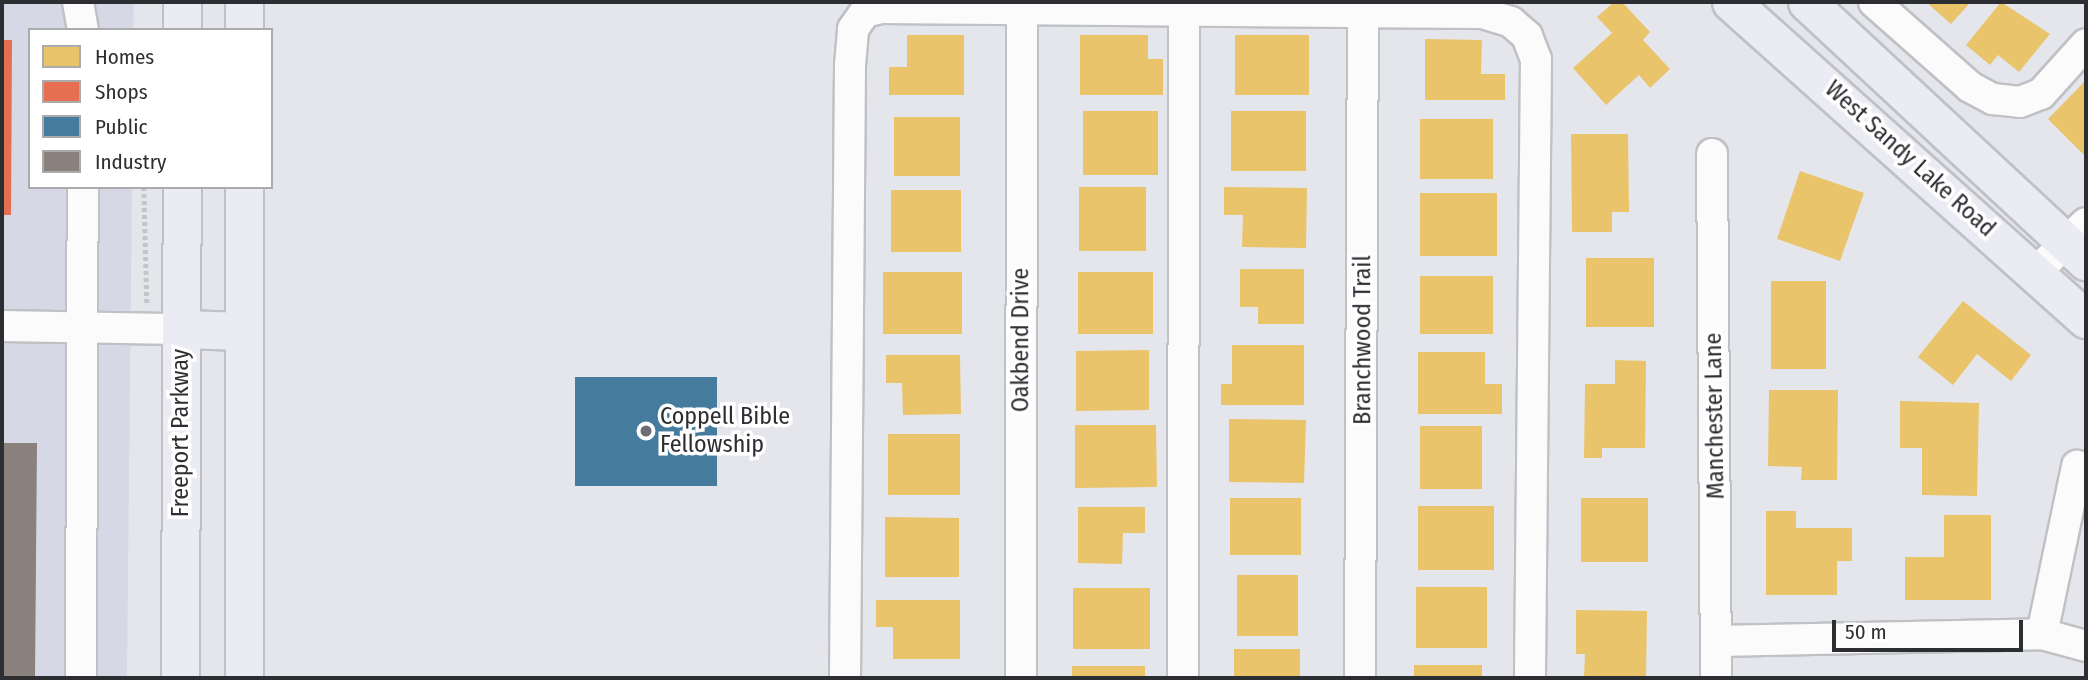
<!DOCTYPE html>
<style>
body{margin:0}
#map{position:relative;width:2088px;height:680px;overflow:hidden;background:#e5e6ec;font-family:"Fira Sans Condensed",sans-serif}
div>[style]{position:absolute}
.built>*{inset:0;background:#d6d9e5}
.homes>*{inset:0;background:#e9c46a}
.shops>*{inset:0;background:#e76f51}
.public>*{inset:0;background:#457b9d}
.industry>*{inset:0;background:#8a817c}
.path>*{height:4.5px;margin-top:-2.25px;transform-origin:0;background:repeating-linear-gradient(90deg,#c4c5c7 0 3.5px,transparent 0 7px)}
.roads{filter:drop-shadow(2px 0 #c0c1c5) drop-shadow(-2px 0 #c0c1c5) drop-shadow(0 2px #c0c1c5) drop-shadow(0 -2px #c0c1c5)}
.minor>*{height:30px;margin:-15px;padding:0 15px;transform-origin:15px;border-radius:15px;background:#fbfbfc}
.major>*{height:37px;margin:-18.5px;padding:0 18.5px;transform-origin:18.5px;border-radius:18.5px;background:#ebecf3}
.dots>*{width:19px;height:19px;translate:-50% -50%;box-sizing:border-box;border:4px solid #fff;border-radius:50%}
span{translate:-50% -50%;white-space:nowrap;text-align:center;line-height:1.15;-webkit-text-stroke:7px #fff;paint-order:stroke}
.street-label{font-size:24px;color:#2d2e32}
.poi-label{font-size:24px;color:#2d2e32}
.left{translate:0 -50%;text-align:left}
.frame{position:absolute;inset:0;border:4px solid #2d2e32;pointer-events:none}
.legend{position:absolute;left:28px;top:28px;width:245px;height:161px;box-sizing:border-box;background:#fff;border:2px solid #ababad;margin:0;padding:9px 12px;list-style:none;font-size:21px;color:#2d2e32}
.legend li{display:flex;align-items:center;gap:14px;height:35px}
.legend b{width:35px;border:2px solid #ababad}
.scale{position:absolute;left:1832px;top:620px;width:191px;height:32px;box-sizing:border-box;border:4px solid #2d2e32;border-top:0;padding-left:9px;font-size:21px;line-height:24px;white-space:nowrap;color:#2d2e32;-webkit-text-stroke:5px #fff;paint-order:stroke}
</style>
<div id="map">
<div class="built">
<i style="clip-path:polygon(2px 2px,134px 2px,133px 30px,30px 30px,30px 187px,132px 187px,127px 678px,2px 678px)"></i>
</div>
<div class="homes">
<i style="clip-path:polygon(1614px 2px,1622px 2px,1650px 32px,1643px 40px,1670px 69px,1650px 88px,1639px 75px,1606px 105px,1573px 68px,1612px 33px,1597px 17px)"></i>
<i style="clip-path:polygon(1926px 2px,1971px 2px,1951px 24px)"></i>
<i style="clip-path:polygon(2001px 2px,2050px 34px,2019px 72px,1998px 55px,1990px 65px,1966px 45px)"></i>
<i style="clip-path:polygon(907px 35px,964px 35px,964px 95px,889px 95px,889px 67px,907px 67px)"></i>
<i style="clip-path:polygon(1080px 35px,1148px 35px,1148px 59px,1163px 59px,1163px 95px,1080px 95px)"></i>
<i style="clip-path:polygon(1235px 35px,1309px 35px,1309px 95px,1235px 95px)"></i>
<i style="clip-path:polygon(1425px 39px,1482px 40px,1481px 74px,1505px 74px,1505px 100px,1425px 100px)"></i>
<i style="clip-path:polygon(2086px 80px,2086px 157px,2048px 119px)"></i>
<i style="clip-path:polygon(1083px 111px,1158px 111px,1158px 175px,1083px 175px)"></i>
<i style="clip-path:polygon(1231px 111px,1306px 111px,1306px 171px,1231px 171px)"></i>
<i style="clip-path:polygon(894px 117px,960px 117px,960px 176px,894px 176px)"></i>
<i style="clip-path:polygon(1420px 119px,1493px 119px,1493px 179px,1420px 179px)"></i>
<i style="clip-path:polygon(1571px 134px,1628px 134px,1629px 212px,1612px 212px,1612px 232px,1572px 232px)"></i>
<i style="clip-path:polygon(1800px 171px,1864px 193px,1840px 261px,1777px 239px)"></i>
<i style="clip-path:polygon(1079px 187px,1146px 187px,1146px 251px,1079px 251px)"></i>
<i style="clip-path:polygon(1224px 187px,1307px 188px,1306px 248px,1242px 247px,1243px 215px,1224px 215px)"></i>
<i style="clip-path:polygon(891px 190px,961px 190px,961px 252px,891px 252px)"></i>
<i style="clip-path:polygon(1420px 193px,1497px 193px,1497px 256px,1420px 256px)"></i>
<i style="clip-path:polygon(1586px 258px,1654px 258px,1654px 327px,1586px 327px)"></i>
<i style="clip-path:polygon(1240px 269px,1304px 269px,1304px 324px,1258px 324px,1258px 307px,1240px 307px)"></i>
<i style="clip-path:polygon(883px 272px,962px 272px,962px 334px,883px 334px)"></i>
<i style="clip-path:polygon(1078px 272px,1153px 272px,1153px 334px,1078px 334px)"></i>
<i style="clip-path:polygon(1420px 276px,1493px 276px,1493px 334px,1420px 334px)"></i>
<i style="clip-path:polygon(1771px 281px,1826px 281px,1826px 369px,1771px 369px)"></i>
<i style="clip-path:polygon(1963px 301px,2031px 355px,2011px 381px,1977px 354px,1953px 385px,1918px 357px)"></i>
<i style="clip-path:polygon(1232px 345px,1304px 345px,1304px 405px,1221px 405px,1221px 384px,1232px 384px)"></i>
<i style="clip-path:polygon(1149px 350px,1149px 410px,1076px 411px,1076px 351px)"></i>
<i style="clip-path:polygon(1418px 352px,1485px 352px,1485px 384px,1502px 384px,1502px 414px,1418px 414px)"></i>
<i style="clip-path:polygon(886px 355px,960px 355px,961px 414px,903px 415px,902px 383px,886px 383px)"></i>
<i style="clip-path:polygon(1615px 360px,1646px 361px,1645px 448px,1602px 448px,1602px 458px,1584px 458px,1585px 384px,1615px 384px)"></i>
<i style="clip-path:polygon(1769px 390px,1838px 390px,1837px 480px,1801px 480px,1802px 467px,1768px 466px)"></i>
<i style="clip-path:polygon(1900px 401px,1979px 403px,1977px 496px,1922px 495px,1922px 448px,1900px 448px)"></i>
<i style="clip-path:polygon(1229px 419px,1306px 420px,1304px 483px,1229px 482px)"></i>
<i style="clip-path:polygon(1075px 425px,1156px 425px,1157px 487px,1075px 488px)"></i>
<i style="clip-path:polygon(1420px 426px,1482px 426px,1482px 489px,1420px 489px)"></i>
<i style="clip-path:polygon(888px 434px,960px 434px,960px 495px,888px 495px)"></i>
<i style="clip-path:polygon(1230px 498px,1301px 498px,1301px 555px,1230px 555px)"></i>
<i style="clip-path:polygon(1581px 498px,1648px 498px,1648px 562px,1581px 562px)"></i>
<i style="clip-path:polygon(1418px 506px,1494px 506px,1494px 570px,1418px 570px)"></i>
<i style="clip-path:polygon(1078px 507px,1145px 507px,1145px 533px,1123px 533px,1122px 564px,1078px 563px)"></i>
<i style="clip-path:polygon(1766px 511px,1796px 511px,1796px 528px,1852px 528px,1852px 561px,1837px 561px,1837px 595px,1766px 595px)"></i>
<i style="clip-path:polygon(1944px 515px,1991px 515px,1991px 600px,1905px 600px,1905px 557px,1944px 557px)"></i>
<i style="clip-path:polygon(885px 517px,959px 518px,959px 577px,885px 577px)"></i>
<i style="clip-path:polygon(1237px 575px,1298px 575px,1298px 636px,1237px 636px)"></i>
<i style="clip-path:polygon(1416px 587px,1487px 587px,1487px 648px,1416px 648px)"></i>
<i style="clip-path:polygon(1073px 588px,1150px 588px,1150px 649px,1073px 649px)"></i>
<i style="clip-path:polygon(876px 600px,960px 600px,960px 659px,893px 659px,893px 627px,876px 627px)"></i>
<i style="clip-path:polygon(1576px 610px,1647px 611px,1646px 678px,1584px 678px,1585px 654px,1576px 654px)"></i>
<i style="clip-path:polygon(1234px 649px,1300px 649px,1300px 678px,1234px 678px)"></i>
<i style="clip-path:polygon(1414px 665px,1482px 665px,1482px 678px,1414px 678px)"></i>
<i style="clip-path:polygon(1072px 666px,1145px 666px,1145px 678px,1072px 678px)"></i>
</div>
<div class="shops">
<i style="clip-path:polygon(2px 40px,12px 40px,11px 215px,2px 215px)"></i>
</div>
<div class="public">
<i style="clip-path:polygon(575px 377px,717px 377px,717px 486px,575px 486px)"></i>
</div>
<div class="industry">
<i style="clip-path:polygon(2px 443px,37px 443px,35px 678px,2px 678px)"></i>
</div>
<div class="path">
<i style="left:144px;top:187px;width:116px;rotate:88.5deg"></i>
</div>
<div class="roads">
<div class="minor">
<i style="left:78px;top:2px;width:28px;rotate:80deg"></i>
<i style="left:1874px;top:2px;width:128px;rotate:41.5deg"></i>
<i style="left:1970px;top:87px;width:26px;rotate:28deg"></i>
<i style="left:1993px;top:99px;width:27px;rotate:6deg"></i>
<i style="left:2020px;top:102px;width:22px;rotate:-21deg"></i>
<i style="left:2041px;top:94px;width:67px;rotate:-48deg"></i>
<i style="left:1712px;top:154px;width:524px;rotate:89.56deg"></i>
<i style="left:2035px;top:273px;width:71px;rotate:-44.4deg"></i>
<i style="left:2px;top:326px;width:179px;rotate:1deg"></i>
<i style="left:2042px;top:634px;width:172px;rotate:-78.2deg"></i>
<i style="left:1717px;top:641px;width:325px;rotate:-1.2deg"></i>
<i style="left:2042px;top:634px;width:46px;rotate:15.3deg"></i>
<i style="left:81px;top:678px;width:491px;rotate:-89.8deg"></i>
<i style="left:845px;top:678px;width:613px;rotate:-89.53deg"></i>
<i style="left:850px;top:65px;width:36px;rotate:-85deg"></i>
<i style="left:853px;top:29px;width:21px;rotate:-55deg"></i>
<i style="left:865px;top:12px;width:16px;rotate:-14deg"></i>
<i style="left:881px;top:8px;width:601px;rotate:0.48deg"></i>
<i style="left:1482px;top:13px;width:30px;rotate:17deg"></i>
<i style="left:1511px;top:22px;width:21px;rotate:41deg"></i>
<i style="left:1527px;top:36px;width:25px;rotate:69deg"></i>
<i style="left:1536px;top:59px;width:619px;rotate:90.56deg"></i>
<i style="left:1021px;top:678px;width:676px;rotate:-89.92deg"></i>
<i style="left:1183px;top:678px;width:667px;rotate:-89.91deg"></i>
<i style="left:1360px;top:678px;width:676px;rotate:-89.75deg"></i>
</div>
<div class="major">
<i style="left:1731px;top:2px;width:476px;rotate:41.8deg"></i>
<i style="left:1807px;top:2px;width:381px;rotate:42.9deg"></i>
<i style="left:182px;top:30px;width:28px;rotate:-90deg"></i>
<i style="left:244px;top:30px;width:28px;rotate:-90deg"></i>
<i style="left:181px;top:329px;width:63px;rotate:1.8deg"></i>
<i style="left:180px;top:678px;width:491px;rotate:-89.8deg"></i>
<i style="left:244px;top:678px;width:491px;rotate:-90deg"></i>
</div>
</div>
<div class="dots">
<i style="left:646px;top:431px;background:#6d6e73"></i>
</div>
<div class="street-label">
<span style="left:1910px;top:159px;rotate:42deg">West Sandy Lake Road</span>
<span style="left:1021px;top:340px;rotate:-90deg">Oakbend Drive</span>
<span style="left:1363px;top:340px;rotate:-90deg">Branchwood Trail</span>
<span style="left:1715px;top:416px;rotate:-91deg">Manchester Lane</span>
<span style="left:181px;top:433px;rotate:-90deg">Freeport Parkway</span>
</div>
<div class="poi-label">
<span class="left" style="left:660px;top:431px">Coppell Bible<br>Fellowship</span>
</div>
<div class="frame"></div>
<ul class="legend">
<li><b style="height:19px;background:#e9c46a"></b>Homes</li>
<li><b style="height:19px;background:#e76f51"></b>Shops</li>
<li><b style="height:19px;background:#457b9d"></b>Public</li>
<li><b style="height:19px;background:#8a817c"></b>Industry</li>
</ul>
<div class="scale">50 m</div>
</div>
